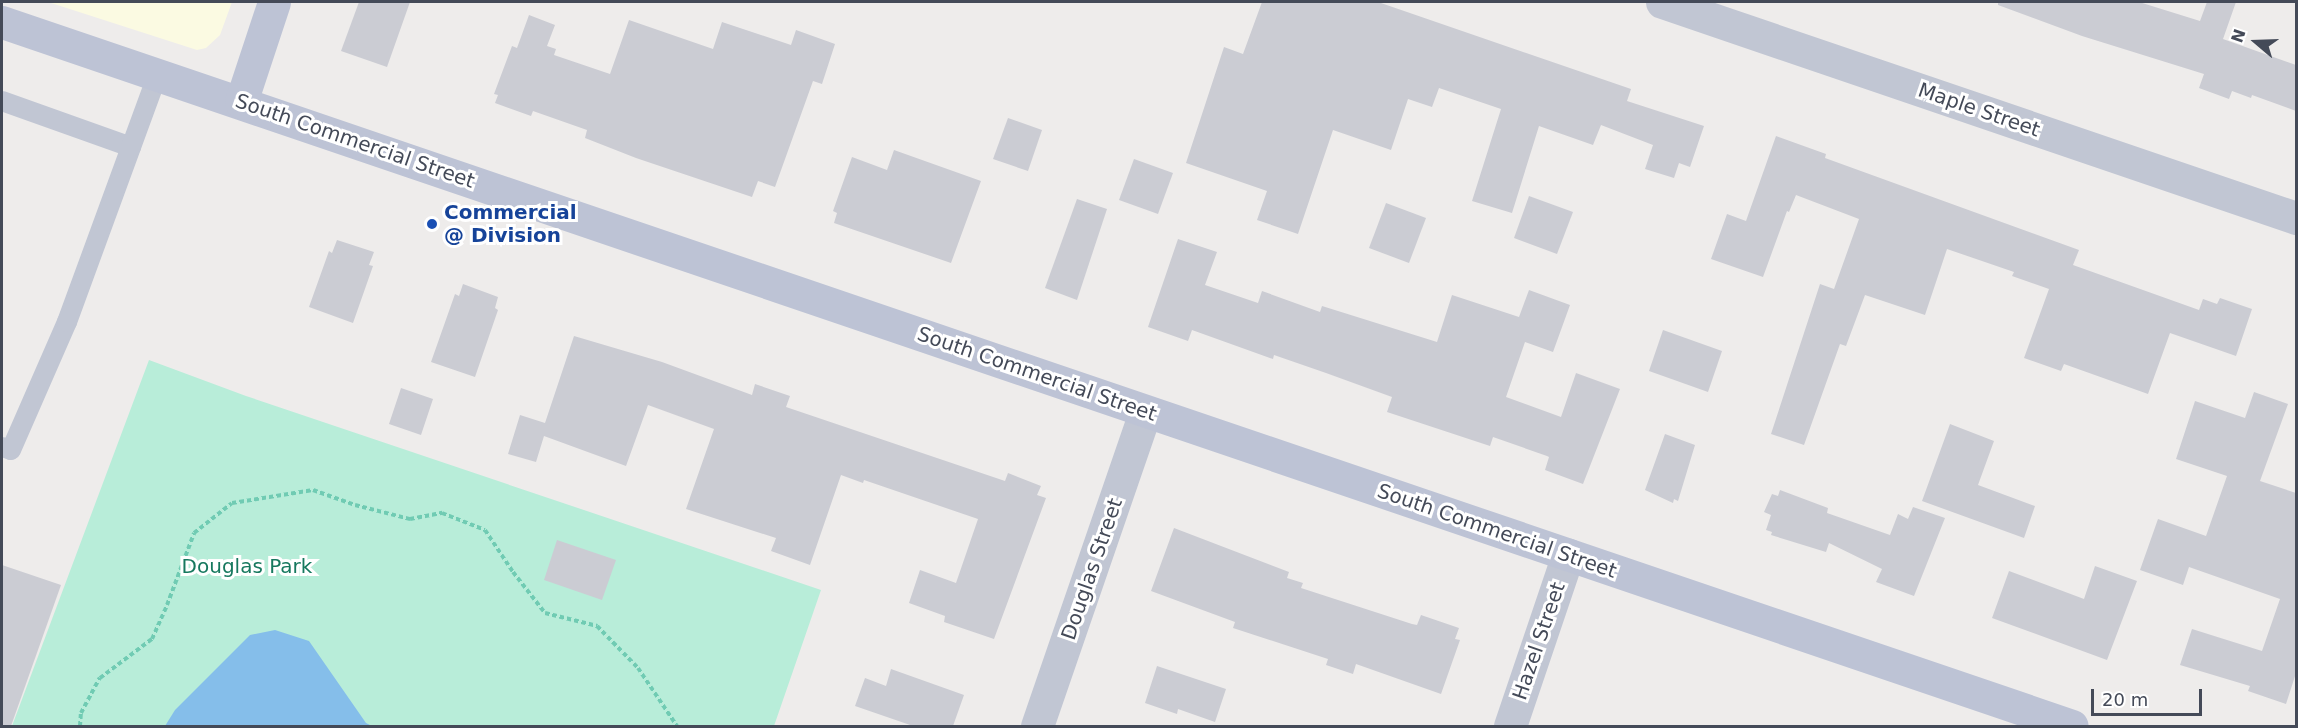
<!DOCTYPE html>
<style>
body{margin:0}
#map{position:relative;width:2298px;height:728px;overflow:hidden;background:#eeeceb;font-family:"DejaVu Sans",sans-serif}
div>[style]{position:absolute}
.commercial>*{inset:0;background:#fbfae2}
.green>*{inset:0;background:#b8edd9}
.water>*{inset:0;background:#85beea}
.building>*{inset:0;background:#cbccd3}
.path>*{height:4px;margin-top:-2px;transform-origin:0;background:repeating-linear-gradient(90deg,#70cbb3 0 4.5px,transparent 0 7.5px)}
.lane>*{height:20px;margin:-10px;padding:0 10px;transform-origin:10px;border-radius:10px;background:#c1c6d3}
.street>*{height:33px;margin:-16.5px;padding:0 16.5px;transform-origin:16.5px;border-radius:16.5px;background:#c1c6d3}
.secondary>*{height:33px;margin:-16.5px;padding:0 16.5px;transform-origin:16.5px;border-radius:16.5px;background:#bdc3d5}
.dots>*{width:16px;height:16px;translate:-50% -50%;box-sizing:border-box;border:3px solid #fff;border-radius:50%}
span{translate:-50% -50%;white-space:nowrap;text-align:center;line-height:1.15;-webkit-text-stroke:6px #fff;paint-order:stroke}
.street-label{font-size:20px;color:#444a58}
.transit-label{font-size:20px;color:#164399;font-weight:700}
.left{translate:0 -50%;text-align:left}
.park-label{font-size:20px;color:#16785e}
.frame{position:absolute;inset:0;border:3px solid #444a58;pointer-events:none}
.north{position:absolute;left:2226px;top:12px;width:60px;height:60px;-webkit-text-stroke:4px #fff;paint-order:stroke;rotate:289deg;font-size:16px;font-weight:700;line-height:24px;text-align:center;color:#444a58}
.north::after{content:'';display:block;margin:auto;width:21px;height:27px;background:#444a58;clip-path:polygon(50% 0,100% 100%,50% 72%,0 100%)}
.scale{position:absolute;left:2091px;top:689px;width:111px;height:27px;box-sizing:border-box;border:3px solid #444a58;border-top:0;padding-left:8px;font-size:18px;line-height:21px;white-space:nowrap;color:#444a58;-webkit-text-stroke:4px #fff;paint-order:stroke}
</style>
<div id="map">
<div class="commercial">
<i style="clip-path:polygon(48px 2px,232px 2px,220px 35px,206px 48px,197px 50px)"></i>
</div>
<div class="green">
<i style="clip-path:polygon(149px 360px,246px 396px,821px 590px,774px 726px,12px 726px)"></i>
</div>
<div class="water">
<i style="clip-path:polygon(275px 630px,309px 641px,366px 723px,372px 726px,165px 726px,175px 710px,250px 635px)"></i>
</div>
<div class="building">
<i style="clip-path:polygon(359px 2px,410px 2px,387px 67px,341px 51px)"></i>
<i style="clip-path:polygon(1262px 2px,1378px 2px,1631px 89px,1627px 101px,1704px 126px,1690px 167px,1679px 163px,1674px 178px,1645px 169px,1653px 145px,1601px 125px,1593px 145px,1539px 126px,1512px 213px,1472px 201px,1501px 109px,1439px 88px,1432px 107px,1408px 99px,1391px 150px,1333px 130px,1298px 234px,1257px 220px,1267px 191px,1186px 163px,1224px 47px,1243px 54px)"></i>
<i style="clip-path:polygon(1998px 2px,2139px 2px,2200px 21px,2207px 2px,2236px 2px,2223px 39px,2296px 65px,2296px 111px,2252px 95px,2251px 98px,2232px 91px,2229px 99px,2199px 88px,2204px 74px,2082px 36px,1998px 5px)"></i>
<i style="clip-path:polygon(529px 15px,555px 25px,547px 46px,556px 49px,554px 55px,610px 74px,629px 20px,713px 49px,722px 22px,791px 45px,796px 30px,835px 44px,822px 84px,813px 81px,775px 187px,758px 181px,752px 197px,636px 158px,585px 138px,587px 130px,533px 111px,531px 116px,495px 103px,498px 95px,494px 94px,512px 46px,517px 48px)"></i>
<i style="clip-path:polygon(1008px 118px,1042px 130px,1028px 171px,993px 159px)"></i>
<i style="clip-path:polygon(1776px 136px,1826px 154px,1825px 158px,2079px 250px,2073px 265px,2199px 310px,2203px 299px,2217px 304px,2220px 298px,2252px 309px,2236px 356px,2170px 333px,2148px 394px,2064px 364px,2061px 371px,2024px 358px,2049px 289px,2012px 276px,2014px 272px,1947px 249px,1925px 315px,1865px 295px,1846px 346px,1840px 344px,1804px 445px,1771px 434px,1820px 284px,1834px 289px,1859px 219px,1796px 195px,1789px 212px,1787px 211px,1763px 277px,1711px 259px,1727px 214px,1746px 221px)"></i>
<i style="clip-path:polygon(894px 150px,981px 181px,951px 263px,834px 223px,837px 213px,833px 211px,852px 157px,887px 170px)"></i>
<i style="clip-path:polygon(1134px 159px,1173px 173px,1158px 214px,1119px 200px)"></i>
<i style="clip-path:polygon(1529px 196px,1573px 212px,1557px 254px,1514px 238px)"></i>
<i style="clip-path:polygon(1077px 199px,1107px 209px,1077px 300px,1045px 288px)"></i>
<i style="clip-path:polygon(1386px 203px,1426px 218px,1409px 263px,1369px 248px)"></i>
<i style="clip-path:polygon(1178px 239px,1217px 252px,1205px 285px,1258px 303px,1262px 291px,1320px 312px,1322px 306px,1437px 342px,1452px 295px,1519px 317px,1529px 290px,1570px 305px,1553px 352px,1525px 342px,1506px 397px,1561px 417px,1576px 373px,1620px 389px,1583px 484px,1545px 470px,1549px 457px,1547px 456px,1493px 437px,1490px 446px,1387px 412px,1392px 397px,1326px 373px,1274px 355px,1273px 359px,1192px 330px,1188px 341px,1148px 327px)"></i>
<i style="clip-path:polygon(337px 240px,374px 252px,369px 265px,373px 266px,353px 323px,309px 307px,329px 251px,332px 253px)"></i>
<i style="clip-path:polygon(463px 284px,498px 297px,495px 308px,498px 310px,475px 377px,431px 362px,455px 294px,459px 296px)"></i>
<i style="clip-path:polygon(1663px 330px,1722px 351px,1708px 392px,1649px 371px)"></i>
<i style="clip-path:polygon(574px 336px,662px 362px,752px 395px,755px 384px,790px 396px,786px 407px,1005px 481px,1008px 473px,1041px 486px,1037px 495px,1046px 498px,994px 639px,944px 622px,945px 616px,909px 603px,920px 570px,956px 583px,978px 519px,864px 480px,863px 483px,841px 475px,810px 565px,771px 551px,776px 538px,686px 509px,714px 429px,648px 405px,626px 466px,544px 436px,536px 462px,508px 454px,520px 415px,545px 423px)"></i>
<i style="clip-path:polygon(401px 388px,433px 399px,421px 435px,389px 424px)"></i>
<i style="clip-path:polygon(2254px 392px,2288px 404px,2260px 481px,2296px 493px,2296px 673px,2286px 704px,2248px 691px,2250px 686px,2180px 665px,2192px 629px,2262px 651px,2280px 599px,2189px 567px,2183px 585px,2140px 570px,2158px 519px,2206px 536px,2227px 476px,2176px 459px,2195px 401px,2245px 418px)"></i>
<i style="clip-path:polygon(1950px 424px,1994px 441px,1978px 485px,2035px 506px,2024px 538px,1922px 501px)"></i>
<i style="clip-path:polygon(1665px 434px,1695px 445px,1678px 501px,1674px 499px,1673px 503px,1645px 490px)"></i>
<i style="clip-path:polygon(1780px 490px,1828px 508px,1827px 513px,1890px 535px,1898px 514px,1908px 519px,1913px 507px,1945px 518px,1914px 596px,1876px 582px,1882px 569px,1829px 543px,1826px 552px,1771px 535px,1772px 532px,1766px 530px,1771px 515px,1764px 512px,1772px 494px,1778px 496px)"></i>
<i style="clip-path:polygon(1174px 528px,1289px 572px,1287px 578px,1303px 583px,1301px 588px,1412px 624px,1417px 625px,1421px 615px,1459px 628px,1455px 639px,1460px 640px,1441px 694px,1356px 664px,1353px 674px,1326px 665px,1328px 659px,1233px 628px,1235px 622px,1151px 591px)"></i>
<i style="clip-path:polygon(557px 540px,616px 560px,602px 600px,544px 580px)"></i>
<i style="clip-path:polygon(2px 565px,61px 585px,11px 726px,2px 726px)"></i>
<i style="clip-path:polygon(2095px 566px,2137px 581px,2107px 660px,1992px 618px,2009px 571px,2084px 599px)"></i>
<i style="clip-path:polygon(1157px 666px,1226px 689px,1215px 722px,1178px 709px,1177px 714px,1145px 703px)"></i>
<i style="clip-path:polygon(891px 669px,964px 695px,953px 726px,913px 726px,855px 706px,865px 678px,886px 686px)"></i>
</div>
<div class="path">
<i style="left:80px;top:726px;width:13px;rotate:-86deg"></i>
<i style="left:81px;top:713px;width:40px;rotate:-62deg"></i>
<i style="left:100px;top:678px;width:65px;rotate:-36.9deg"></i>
<i style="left:152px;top:639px;width:37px;rotate:-66deg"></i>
<i style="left:167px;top:605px;width:77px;rotate:-69.4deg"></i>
<i style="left:194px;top:533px;width:48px;rotate:-38.3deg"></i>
<i style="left:232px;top:503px;width:82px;rotate:-9.1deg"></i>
<i style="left:313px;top:490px;width:45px;rotate:19.7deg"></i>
<i style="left:355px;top:505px;width:57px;rotate:14.3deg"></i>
<i style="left:410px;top:519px;width:33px;rotate:-11deg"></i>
<i style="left:442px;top:513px;width:46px;rotate:21.6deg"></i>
<i style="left:485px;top:530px;width:50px;rotate:56.3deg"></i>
<i style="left:513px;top:572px;width:52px;rotate:52deg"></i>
<i style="left:545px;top:613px;width:54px;rotate:14deg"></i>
<i style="left:597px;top:626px;width:59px;rotate:45.7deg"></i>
<i style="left:638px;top:668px;width:70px;rotate:56.1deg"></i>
</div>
<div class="lane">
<i style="left:2px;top:101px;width:137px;rotate:19.6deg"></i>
<i style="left:2px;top:447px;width:9px;rotate:18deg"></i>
<i style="left:11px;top:450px;width:140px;rotate:-66.4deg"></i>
<i style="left:67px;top:322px;width:264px;rotate:-69.9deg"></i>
</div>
<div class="street">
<i style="left:1662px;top:2px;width:670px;rotate:18.81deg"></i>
<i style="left:1037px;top:726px;width:332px;rotate:-71deg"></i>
<i style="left:1510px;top:726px;width:181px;rotate:-71.3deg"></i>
</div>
<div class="secondary">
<i style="left:2px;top:22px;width:2186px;rotate:18.78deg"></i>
<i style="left:241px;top:102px;width:105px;rotate:-71.7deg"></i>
</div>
<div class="dots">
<i style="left:432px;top:224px;background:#1a4fb4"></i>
</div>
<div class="street-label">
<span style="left:1979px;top:110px;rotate:19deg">Maple Street</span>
<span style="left:355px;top:141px;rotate:19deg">South Commercial Street</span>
<span style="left:1037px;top:374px;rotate:19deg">South Commercial Street</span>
<span style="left:1497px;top:531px;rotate:19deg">South Commercial Street</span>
<span style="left:1092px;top:569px;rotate:-71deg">Douglas Street</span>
<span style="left:1539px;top:641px;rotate:-71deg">Hazel Street</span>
</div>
<div class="transit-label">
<span class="left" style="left:444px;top:224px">Commercial<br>@ Division</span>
</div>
<div class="park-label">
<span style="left:247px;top:566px">Douglas Park</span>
</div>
<div class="frame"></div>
<div class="north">N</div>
<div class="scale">20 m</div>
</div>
